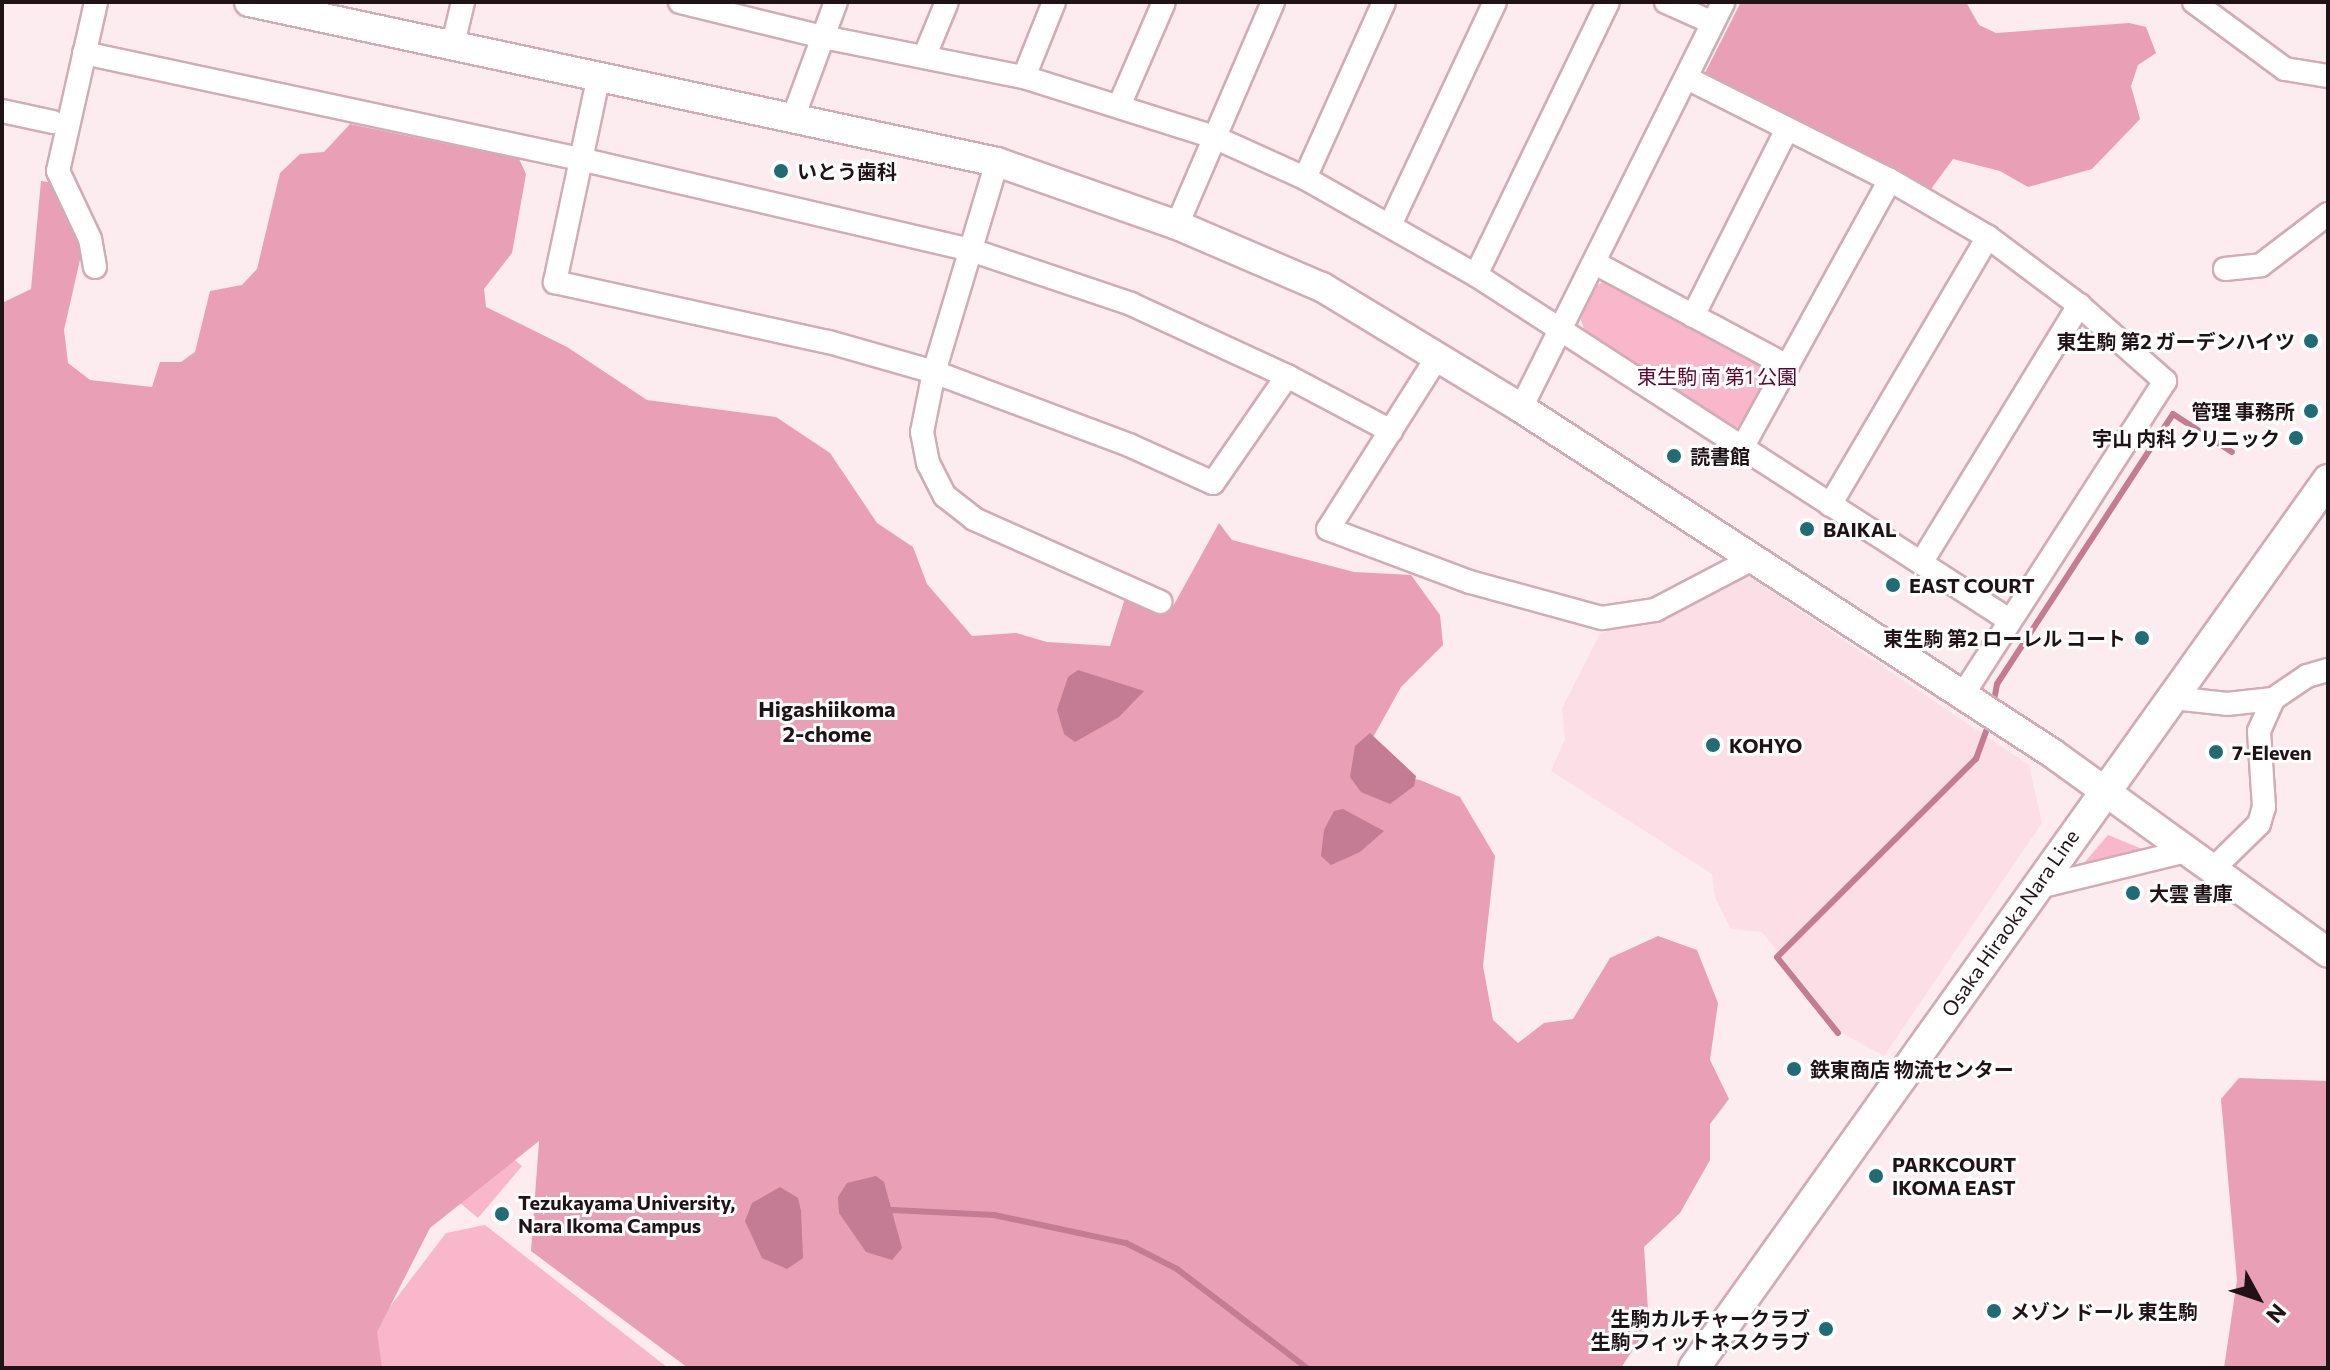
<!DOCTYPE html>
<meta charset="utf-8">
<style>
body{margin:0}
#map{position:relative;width:2330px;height:1370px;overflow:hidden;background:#fcecf0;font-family:Commissioner,"Noto Sans JP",sans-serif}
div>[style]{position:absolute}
.built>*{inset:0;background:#fcdee7}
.green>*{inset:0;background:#f8b7cb}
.forest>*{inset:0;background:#e99fb6}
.water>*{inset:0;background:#c37c93}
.stream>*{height:6px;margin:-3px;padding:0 3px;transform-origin:3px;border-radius:3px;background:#c37c93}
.roads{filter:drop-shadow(2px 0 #d1acb6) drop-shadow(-2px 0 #d1acb6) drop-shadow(0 2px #d1acb6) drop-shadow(0 -2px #d1acb6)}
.minor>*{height:22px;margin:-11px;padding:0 11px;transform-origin:11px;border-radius:11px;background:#fff}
.tertiary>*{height:28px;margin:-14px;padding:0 14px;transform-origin:14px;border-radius:14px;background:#fff}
.secondary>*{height:30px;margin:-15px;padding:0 15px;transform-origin:15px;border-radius:15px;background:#fff}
.dots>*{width:22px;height:22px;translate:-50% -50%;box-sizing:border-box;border:4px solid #fefefe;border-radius:50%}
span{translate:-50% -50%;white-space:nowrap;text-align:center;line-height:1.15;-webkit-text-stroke:6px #fefefe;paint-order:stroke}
.poi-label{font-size:20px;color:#201317;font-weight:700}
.left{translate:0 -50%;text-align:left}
.right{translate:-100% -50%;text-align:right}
.park-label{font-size:20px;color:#5d0530}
.street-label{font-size:20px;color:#201317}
.neighbourhood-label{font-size:22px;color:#201317;font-weight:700}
.frame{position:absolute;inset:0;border:4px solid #201317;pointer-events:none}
.north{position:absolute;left:2218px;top:1258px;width:80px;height:80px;-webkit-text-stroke:6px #fefefe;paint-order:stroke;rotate:130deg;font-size:22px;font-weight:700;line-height:32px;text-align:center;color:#201317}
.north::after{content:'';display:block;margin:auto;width:28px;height:36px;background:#201317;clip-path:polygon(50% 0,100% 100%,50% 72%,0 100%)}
</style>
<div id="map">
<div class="built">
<i style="clip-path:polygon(1744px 573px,2029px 765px,2042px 823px,1884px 1056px,1842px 1033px,1762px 932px,1731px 929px,1715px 897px,1712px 874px,1551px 771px,1565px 739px,1562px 708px,1600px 634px)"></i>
</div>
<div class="green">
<i style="clip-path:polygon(1607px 280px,1768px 365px,1772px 377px,1745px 426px,1733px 428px,1585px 332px,1580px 317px,1597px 285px)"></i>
<i style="clip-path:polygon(2108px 835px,2142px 849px,2151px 855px,2079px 869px)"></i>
<i style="clip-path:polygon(474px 1128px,522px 1166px,478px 1218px,448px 1193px)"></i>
<i style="clip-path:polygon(485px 1225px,668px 1368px,377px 1368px,369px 1334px,446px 1233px)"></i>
</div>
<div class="forest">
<i style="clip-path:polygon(1741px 2px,1966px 2px,1979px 25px,1996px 33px,2129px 23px,2146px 27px,2156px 53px,2138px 65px,2131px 86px,2140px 119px,2092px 169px,2028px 187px,2000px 171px,1953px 159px,1931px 189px,1705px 73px)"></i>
<i style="clip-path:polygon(350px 124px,519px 159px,526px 174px,512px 253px,484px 289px,486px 307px,567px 347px,647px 400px,776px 417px,830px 453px,877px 523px,913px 547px,927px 584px,972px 636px,1016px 633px,1047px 642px,1110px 646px,1126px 595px,1171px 610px,1219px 523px,1232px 540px,1354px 572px,1411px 575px,1440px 615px,1443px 645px,1401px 687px,1356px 768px,1420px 780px,1460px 797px,1495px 856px,1483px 966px,1493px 1020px,1518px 1043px,1544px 1023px,1573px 1019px,1610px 958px,1658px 936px,1697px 950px,1718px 1003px,1710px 1060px,1729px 1099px,1710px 1124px,1710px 1160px,1680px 1213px,1644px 1247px,1649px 1325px,1621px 1368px,688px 1368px,531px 1251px,539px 1141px,430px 1228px,377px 1332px,382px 1368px,2px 1368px,2px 303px,31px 289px,41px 181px,55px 183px,82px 251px,64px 330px,68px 363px,90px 380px,152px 387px,160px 362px,181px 362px,195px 352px,210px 291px,242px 285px,257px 269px,280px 173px,300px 154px,324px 152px)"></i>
<i style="clip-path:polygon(2239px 1078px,2328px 1081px,2328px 1368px,2224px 1368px,2237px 1280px,2221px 1099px)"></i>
</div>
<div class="water">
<i style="clip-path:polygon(1078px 670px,1144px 691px,1119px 717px,1075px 742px,1064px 734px,1057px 710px,1068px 677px)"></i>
<i style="clip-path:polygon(1370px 733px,1416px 776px,1414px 786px,1390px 804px,1361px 792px,1350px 777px,1355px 746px)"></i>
<i style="clip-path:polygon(1343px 809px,1384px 831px,1360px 852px,1331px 865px,1321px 856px,1324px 830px,1334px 811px)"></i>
<i style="clip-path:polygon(876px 1176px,884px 1182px,902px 1248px,892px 1260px,866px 1252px,839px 1213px,838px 1197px,847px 1183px)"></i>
<i style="clip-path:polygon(780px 1187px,798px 1198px,801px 1211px,803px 1258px,787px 1269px,762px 1258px,745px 1221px,752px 1203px)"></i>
</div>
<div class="stream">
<i style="left:1993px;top:705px;width:21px;rotate:-79deg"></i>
<i style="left:1997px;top:684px;width:322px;rotate:-56.9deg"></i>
<i style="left:2173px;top:414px;width:70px;rotate:32.8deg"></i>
<i style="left:1838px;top:1033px;width:97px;rotate:-128.8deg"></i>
<i style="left:1777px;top:957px;width:281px;rotate:-44.9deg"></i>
<i style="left:1976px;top:759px;width:38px;rotate:-70deg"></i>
<i style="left:892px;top:1210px;width:102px;rotate:2.8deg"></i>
<i style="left:994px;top:1215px;width:135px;rotate:12deg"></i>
<i style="left:1126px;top:1243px;width:57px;rotate:27deg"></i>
<i style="left:1177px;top:1269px;width:163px;rotate:37.3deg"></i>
</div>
<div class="roads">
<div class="minor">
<i style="left:680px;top:2px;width:147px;rotate:13.8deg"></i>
<i style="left:823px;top:37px;width:205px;rotate:11.3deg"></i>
<i style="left:1024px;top:77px;width:199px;rotate:17.5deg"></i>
<i style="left:1214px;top:137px;width:100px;rotate:24.3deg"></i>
<i style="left:1305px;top:178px;width:197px;rotate:29.6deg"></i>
<i style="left:1476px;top:275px;width:635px;rotate:32.91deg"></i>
<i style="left:1666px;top:2px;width:51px;rotate:24.1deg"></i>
<i style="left:2194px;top:2px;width:113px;rotate:36.4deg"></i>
<i style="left:2285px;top:69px;width:44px;rotate:9.2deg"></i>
<i style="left:453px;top:44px;width:43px;rotate:-76.6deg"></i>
<i style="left:84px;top:53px;width:507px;rotate:12.06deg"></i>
<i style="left:580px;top:159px;width:401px;rotate:13.1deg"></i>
<i style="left:971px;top:250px;width:169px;rotate:18.6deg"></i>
<i style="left:1131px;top:304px;width:172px;rotate:24.8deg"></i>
<i style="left:1287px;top:376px;width:118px;rotate:27.9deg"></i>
<i style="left:925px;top:55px;width:57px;rotate:-67.5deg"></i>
<i style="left:599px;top:75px;width:212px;rotate:102deg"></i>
<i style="left:555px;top:282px;width:280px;rotate:12.4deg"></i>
<i style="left:829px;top:342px;width:109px;rotate:15.9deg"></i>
<i style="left:934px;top:372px;width:208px;rotate:20.5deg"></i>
<i style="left:1129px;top:445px;width:92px;rotate:24.3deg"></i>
<i style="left:1213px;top:483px;width:130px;rotate:-55.3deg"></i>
<i style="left:1024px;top:77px;width:81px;rotate:-68.2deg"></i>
<i style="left:1687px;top:78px;width:227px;rotate:26.7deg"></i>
<i style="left:1890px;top:180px;width:113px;rotate:30.2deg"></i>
<i style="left:1988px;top:237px;width:114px;rotate:36.8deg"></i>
<i style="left:2079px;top:305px;width:115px;rotate:41.5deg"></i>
<i style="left:2165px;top:381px;width:373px;rotate:122.8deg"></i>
<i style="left:1119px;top:106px;width:113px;rotate:-66.6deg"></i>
<i style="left:2px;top:111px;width:52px;rotate:12.2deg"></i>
<i style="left:793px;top:118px;width:124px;rotate:-69.7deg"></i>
<i style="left:997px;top:162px;width:219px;rotate:106.7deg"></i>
<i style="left:934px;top:372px;width:61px;rotate:101.3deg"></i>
<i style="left:922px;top:432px;width:32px;rotate:79deg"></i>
<i style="left:928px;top:463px;width:37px;rotate:63deg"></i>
<i style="left:945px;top:496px;width:37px;rotate:38deg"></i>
<i style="left:974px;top:519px;width:204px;rotate:24deg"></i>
<i style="left:1305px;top:178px;width:193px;rotate:-65.8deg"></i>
<i style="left:1391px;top:223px;width:244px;rotate:-64.8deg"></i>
<i style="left:1177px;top:225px;width:243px;rotate:-66.7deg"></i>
<i style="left:1595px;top:263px;width:218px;rotate:28.2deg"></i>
<i style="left:95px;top:267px;width:28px;rotate:-100deg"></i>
<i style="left:90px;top:239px;width:75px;rotate:-115.2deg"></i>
<i style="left:58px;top:171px;width:173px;rotate:-77.3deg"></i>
<i style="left:2225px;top:269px;width:36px;rotate:-6deg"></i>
<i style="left:2261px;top:265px;width:84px;rotate:-37.3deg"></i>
<i style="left:1476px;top:275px;width:303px;rotate:-64.2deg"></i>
<i style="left:1693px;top:316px;width:209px;rotate:-63.3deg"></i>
<i style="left:1438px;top:356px;width:205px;rotate:122.4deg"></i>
<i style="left:1328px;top:529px;width:152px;rotate:20.5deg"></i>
<i style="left:1470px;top:582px;width:137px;rotate:15.3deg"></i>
<i style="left:1602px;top:618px;width:54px;rotate:-8.6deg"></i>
<i style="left:1655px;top:610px;width:112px;rotate:-27.7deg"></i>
<i style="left:1521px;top:408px;width:453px;rotate:-63.5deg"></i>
<i style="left:1742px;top:448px;width:306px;rotate:-61.1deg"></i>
<i style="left:1830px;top:505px;width:311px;rotate:-59.5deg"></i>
<i style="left:1921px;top:563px;width:303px;rotate:-58.5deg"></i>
<i style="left:2173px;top:698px;width:54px;rotate:6.3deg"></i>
<i style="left:2227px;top:704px;width:46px;rotate:-6.2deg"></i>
<i style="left:2273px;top:699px;width:41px;rotate:-34.1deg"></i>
<i style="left:2307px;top:676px;width:22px;rotate:-16deg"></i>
<i style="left:2213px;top:869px;width:64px;rotate:-44.4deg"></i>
<i style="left:2259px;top:824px;width:18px;rotate:-74deg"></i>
<i style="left:2264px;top:807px;width:76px;rotate:-93.8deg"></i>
<i style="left:2259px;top:731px;width:35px;rotate:-66deg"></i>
<i style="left:2039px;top:887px;width:152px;rotate:-13.7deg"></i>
</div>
<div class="tertiary">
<i style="left:249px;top:2px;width:765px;rotate:12.07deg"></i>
<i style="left:997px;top:162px;width:191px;rotate:19.3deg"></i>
<i style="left:1177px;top:225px;width:158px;rotate:23.2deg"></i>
<i style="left:1322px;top:287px;width:233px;rotate:31.3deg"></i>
<i style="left:1521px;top:408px;width:633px;rotate:33.01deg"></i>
<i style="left:2052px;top:753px;width:341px;rotate:35.9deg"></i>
</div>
<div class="secondary">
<i style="left:1694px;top:1368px;width:1091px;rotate:-54.47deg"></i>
</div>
</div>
<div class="dots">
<i style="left:781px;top:171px;background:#216b75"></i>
<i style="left:2311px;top:341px;background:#216b75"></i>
<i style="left:2311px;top:411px;background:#216b75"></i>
<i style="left:2296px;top:438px;background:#216b75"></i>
<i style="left:1674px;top:456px;background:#216b75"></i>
<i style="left:1807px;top:529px;background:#216b75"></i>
<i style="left:1893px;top:585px;background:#216b75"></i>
<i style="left:2142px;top:638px;background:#216b75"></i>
<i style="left:1713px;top:745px;background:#216b75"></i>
<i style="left:2216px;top:752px;background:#216b75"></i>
<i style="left:2133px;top:893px;background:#216b75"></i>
<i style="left:1794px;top:1069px;background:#216b75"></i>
<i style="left:1876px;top:1176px;background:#216b75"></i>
<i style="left:502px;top:1214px;background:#216b75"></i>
<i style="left:1994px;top:1311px;background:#216b75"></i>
<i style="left:1826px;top:1329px;background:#216b75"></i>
</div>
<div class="poi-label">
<span class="left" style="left:797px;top:171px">いとう歯科</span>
<span class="right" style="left:2295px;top:341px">東生駒 第2 ガーデンハイツ</span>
<span class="right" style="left:2295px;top:411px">管理 事務所</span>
<span class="right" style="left:2280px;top:438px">宇山 内科 クリニック</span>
<span class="left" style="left:1690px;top:456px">読書館</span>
<span class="left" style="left:1823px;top:529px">BAIKAL</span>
<span class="left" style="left:1909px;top:585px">EAST COURT</span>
<span class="right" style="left:2126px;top:638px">東生駒 第2 ローレル コート</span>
<span class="left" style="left:1729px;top:745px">KOHYO</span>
<span class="left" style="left:2232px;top:752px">7-Eleven</span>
<span class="left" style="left:2149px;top:893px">大雲 書庫</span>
<span class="left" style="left:1810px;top:1069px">鉄東商店 物流センター</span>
<span class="left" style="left:1892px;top:1176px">PARKCOURT<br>IKOMA EAST</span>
<span class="left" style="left:518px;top:1214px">Tezukayama University,<br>Nara Ikoma Campus</span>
<span class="left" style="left:2010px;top:1311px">メゾン ドール 東生駒</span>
<span class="right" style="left:1810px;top:1330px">生駒カルチャークラブ<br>生駒フィットネスクラブ</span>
</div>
<div class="park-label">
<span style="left:1717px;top:376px">東生駒 南 第1 公園</span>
</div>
<div class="street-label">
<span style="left:2010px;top:923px;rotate:-55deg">Osaka Hiraoka Nara Line</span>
</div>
<div class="neighbourhood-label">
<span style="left:827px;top:721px">Higashiikoma<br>2-chome</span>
</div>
<div class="frame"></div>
<div class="north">N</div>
</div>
